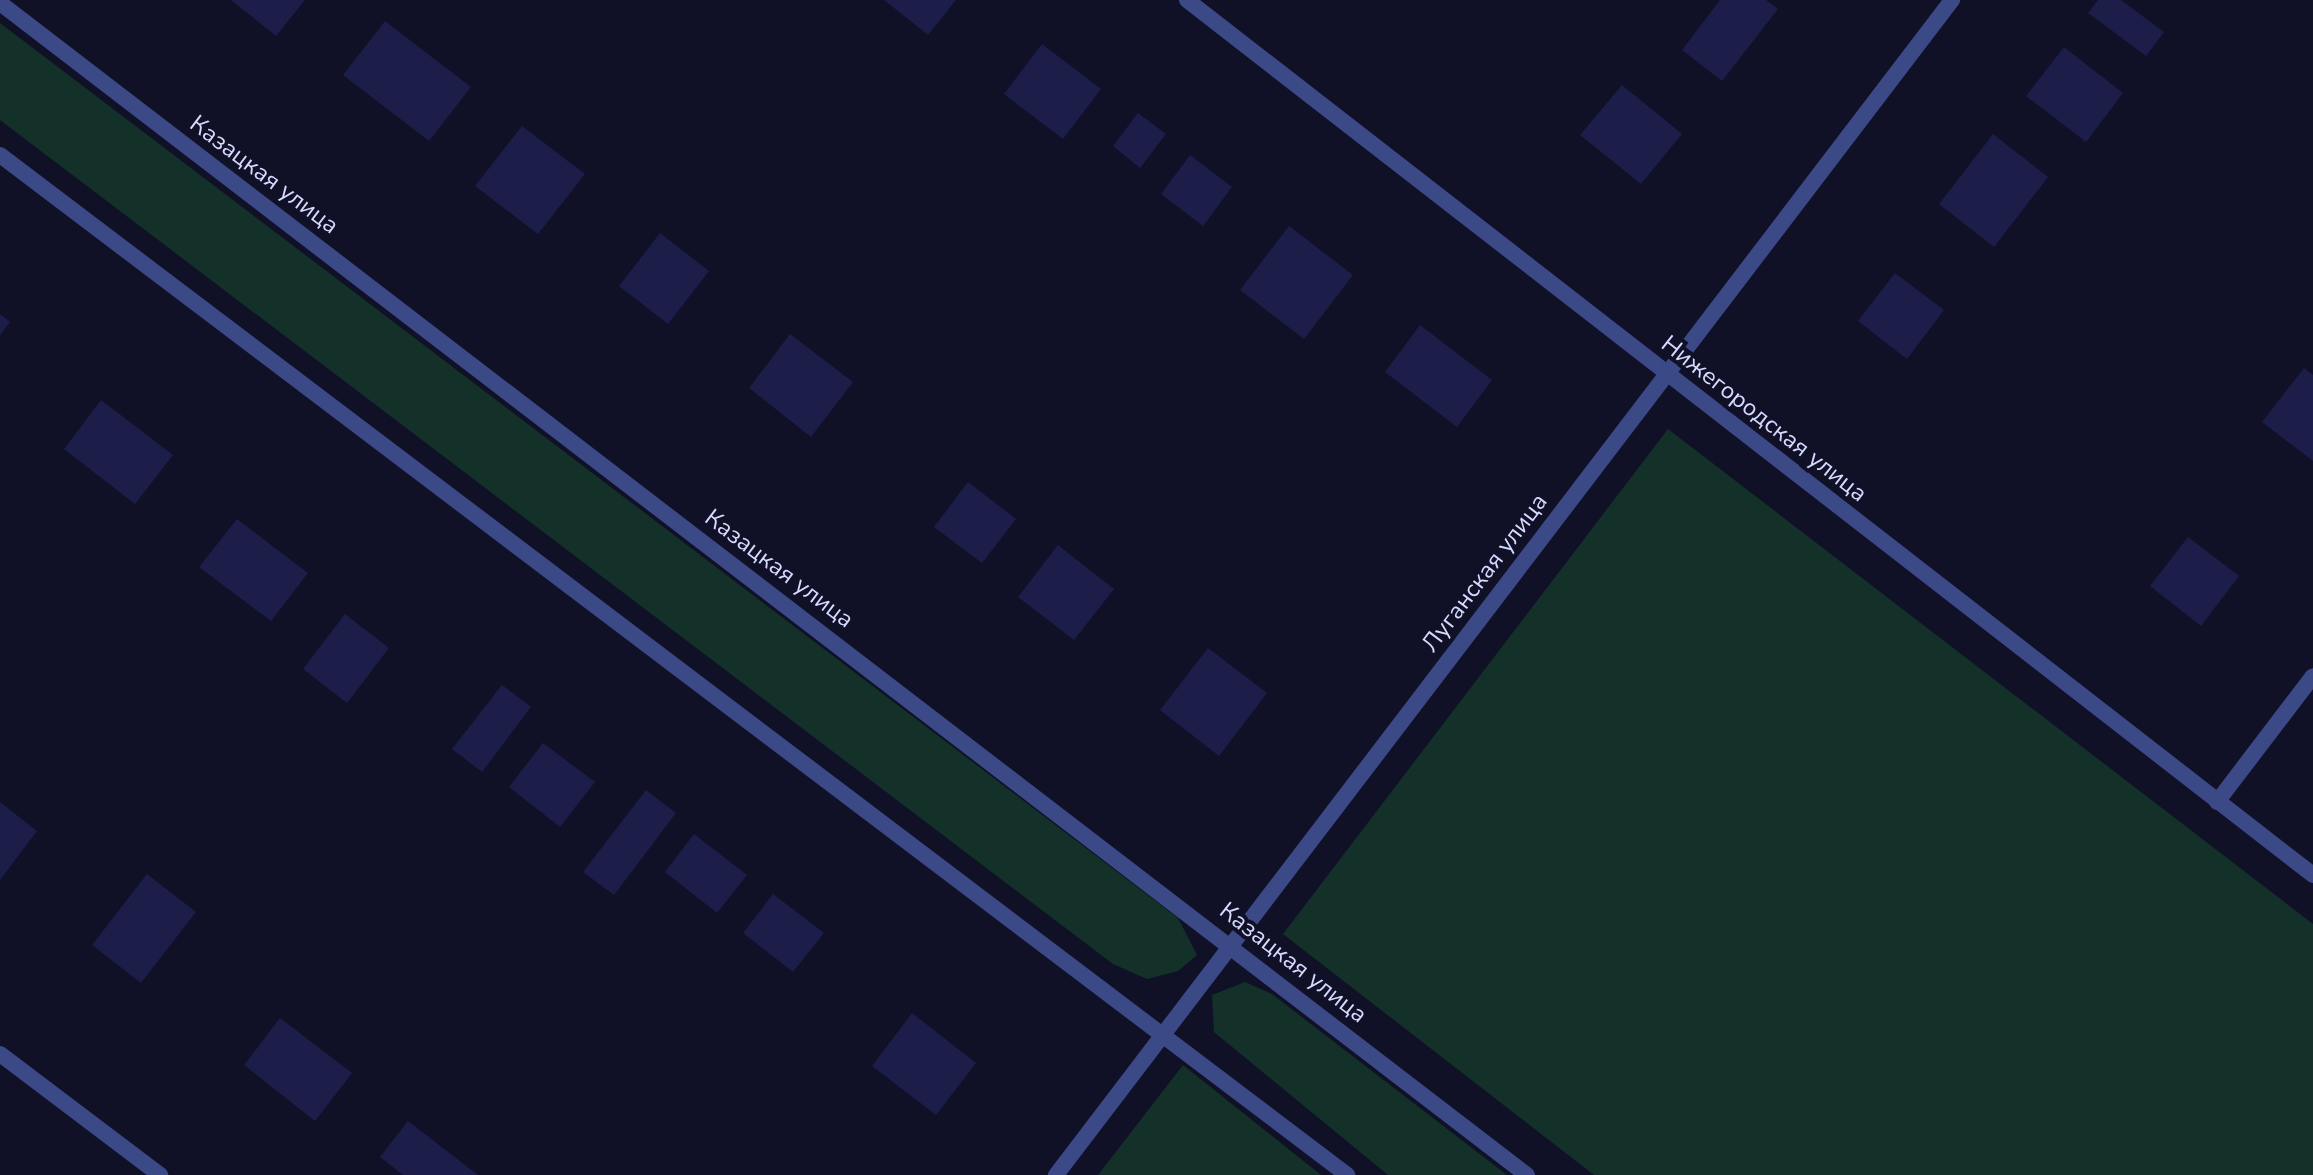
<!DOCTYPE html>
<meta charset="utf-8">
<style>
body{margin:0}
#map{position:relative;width:2313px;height:1175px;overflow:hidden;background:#101127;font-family:"Nunito Sans",sans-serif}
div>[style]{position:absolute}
.green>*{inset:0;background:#133129}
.building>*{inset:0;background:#1c1d48}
.street>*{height:16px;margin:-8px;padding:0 8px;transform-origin:8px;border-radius:8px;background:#3b4986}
span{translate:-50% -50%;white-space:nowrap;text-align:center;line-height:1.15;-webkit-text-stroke:8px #101127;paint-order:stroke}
.street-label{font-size:24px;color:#d6daff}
</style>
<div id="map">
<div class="green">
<i style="clip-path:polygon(0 23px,1178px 918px,1197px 955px,1178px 971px,1147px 979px,1113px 964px,0 120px)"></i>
<i style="clip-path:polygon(1668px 429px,2313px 924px,2313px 1175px,1594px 1175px,1283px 934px)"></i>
<i style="clip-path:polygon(1245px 982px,1272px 994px,1507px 1175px,1388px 1175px,1214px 1032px,1212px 995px)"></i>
<i style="clip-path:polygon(1183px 1065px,1321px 1175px,1098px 1175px)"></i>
</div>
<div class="building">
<i style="clip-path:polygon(231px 0,305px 0,276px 36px)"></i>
<i style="clip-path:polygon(884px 0,956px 0,928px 35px)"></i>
<i style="clip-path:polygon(1720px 0,1766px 0,1778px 9px,1722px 81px,1682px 50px)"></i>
<i style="clip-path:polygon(2098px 0,2121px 0,2164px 32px,2146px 56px,2088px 13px)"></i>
<i style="clip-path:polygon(385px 21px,471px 87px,429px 141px,343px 75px)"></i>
<i style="clip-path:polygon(1042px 44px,1101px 89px,1063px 139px,1004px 94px)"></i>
<i style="clip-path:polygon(2064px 47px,2123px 93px,2086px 142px,2026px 96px)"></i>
<i style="clip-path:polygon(1622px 85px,1682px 134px,1641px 184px,1580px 135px)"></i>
<i style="clip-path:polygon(1138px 113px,1166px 134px,1140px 168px,1113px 146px)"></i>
<i style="clip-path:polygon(522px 126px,585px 174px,538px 234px,475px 186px)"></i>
<i style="clip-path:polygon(1993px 134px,2048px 177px,1994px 247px,1939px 204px)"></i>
<i style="clip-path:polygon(1190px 155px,1232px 187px,1203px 226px,1161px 194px)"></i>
<i style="clip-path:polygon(1289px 226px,1353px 275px,1304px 339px,1240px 290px)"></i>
<i style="clip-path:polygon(660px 233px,709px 271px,668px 324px,619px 286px)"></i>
<i style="clip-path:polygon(1895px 273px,1944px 310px,1907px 359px,1858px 321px)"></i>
<i style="clip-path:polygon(0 314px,10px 322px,0 335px)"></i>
<i style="clip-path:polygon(1420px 325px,1492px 380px,1457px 427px,1385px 372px)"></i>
<i style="clip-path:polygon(790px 334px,853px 382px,811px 437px,749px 388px)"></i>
<i style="clip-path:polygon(2304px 368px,2313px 375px,2313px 461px,2262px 422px)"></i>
<i style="clip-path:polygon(101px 400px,173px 455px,135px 504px,64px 449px)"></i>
<i style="clip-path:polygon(968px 482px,1016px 519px,982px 563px,934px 527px)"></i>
<i style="clip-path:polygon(237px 519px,308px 573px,271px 621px,199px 567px)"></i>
<i style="clip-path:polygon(2188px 537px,2239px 576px,2201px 626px,2150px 586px)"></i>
<i style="clip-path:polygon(1058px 545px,1114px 589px,1074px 640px,1018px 597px)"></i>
<i style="clip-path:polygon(345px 614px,389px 648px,347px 703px,303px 669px)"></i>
<i style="clip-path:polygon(1208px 648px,1267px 693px,1219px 756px,1160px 710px)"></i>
<i style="clip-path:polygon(502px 685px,531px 707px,482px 772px,452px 749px)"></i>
<i style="clip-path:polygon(543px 743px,595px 782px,560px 827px,509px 787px)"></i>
<i style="clip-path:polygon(646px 790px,676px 813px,614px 895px,583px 872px)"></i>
<i style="clip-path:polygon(0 802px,37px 831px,0 880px)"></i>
<i style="clip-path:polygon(694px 834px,747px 875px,717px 913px,665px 872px)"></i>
<i style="clip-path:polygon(147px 874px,196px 912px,141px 983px,92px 945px)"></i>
<i style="clip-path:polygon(773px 894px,824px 933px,793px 972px,743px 933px)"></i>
<i style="clip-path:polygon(912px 1013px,976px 1063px,936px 1115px,872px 1066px)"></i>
<i style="clip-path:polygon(280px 1018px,352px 1073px,315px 1121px,244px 1065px)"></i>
<i style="clip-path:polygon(408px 1121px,478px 1175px,403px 1175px,380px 1157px)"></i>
</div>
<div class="street">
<i style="left:1187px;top:0;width:1426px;rotate:37.85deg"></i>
<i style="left:0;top:3px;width:1925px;rotate:37.51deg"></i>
<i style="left:0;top:155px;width:1690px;rotate:37.13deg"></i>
<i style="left:2217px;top:802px;width:158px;rotate:-52.7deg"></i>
<i style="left:0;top:1054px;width:201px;rotate:37.1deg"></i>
<i style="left:1056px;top:1175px;width:1478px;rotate:-52.67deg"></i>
</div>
<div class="street-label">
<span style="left:264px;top:175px;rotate:37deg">Казацкая улица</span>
<span style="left:1764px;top:419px;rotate:38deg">Нижегородская улица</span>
<span style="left:779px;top:569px;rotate:37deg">Казацкая улица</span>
<span style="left:1485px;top:573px;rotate:-53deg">Луганская улица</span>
<span style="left:1293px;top:963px;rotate:38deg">Казацкая улица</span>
</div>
</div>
